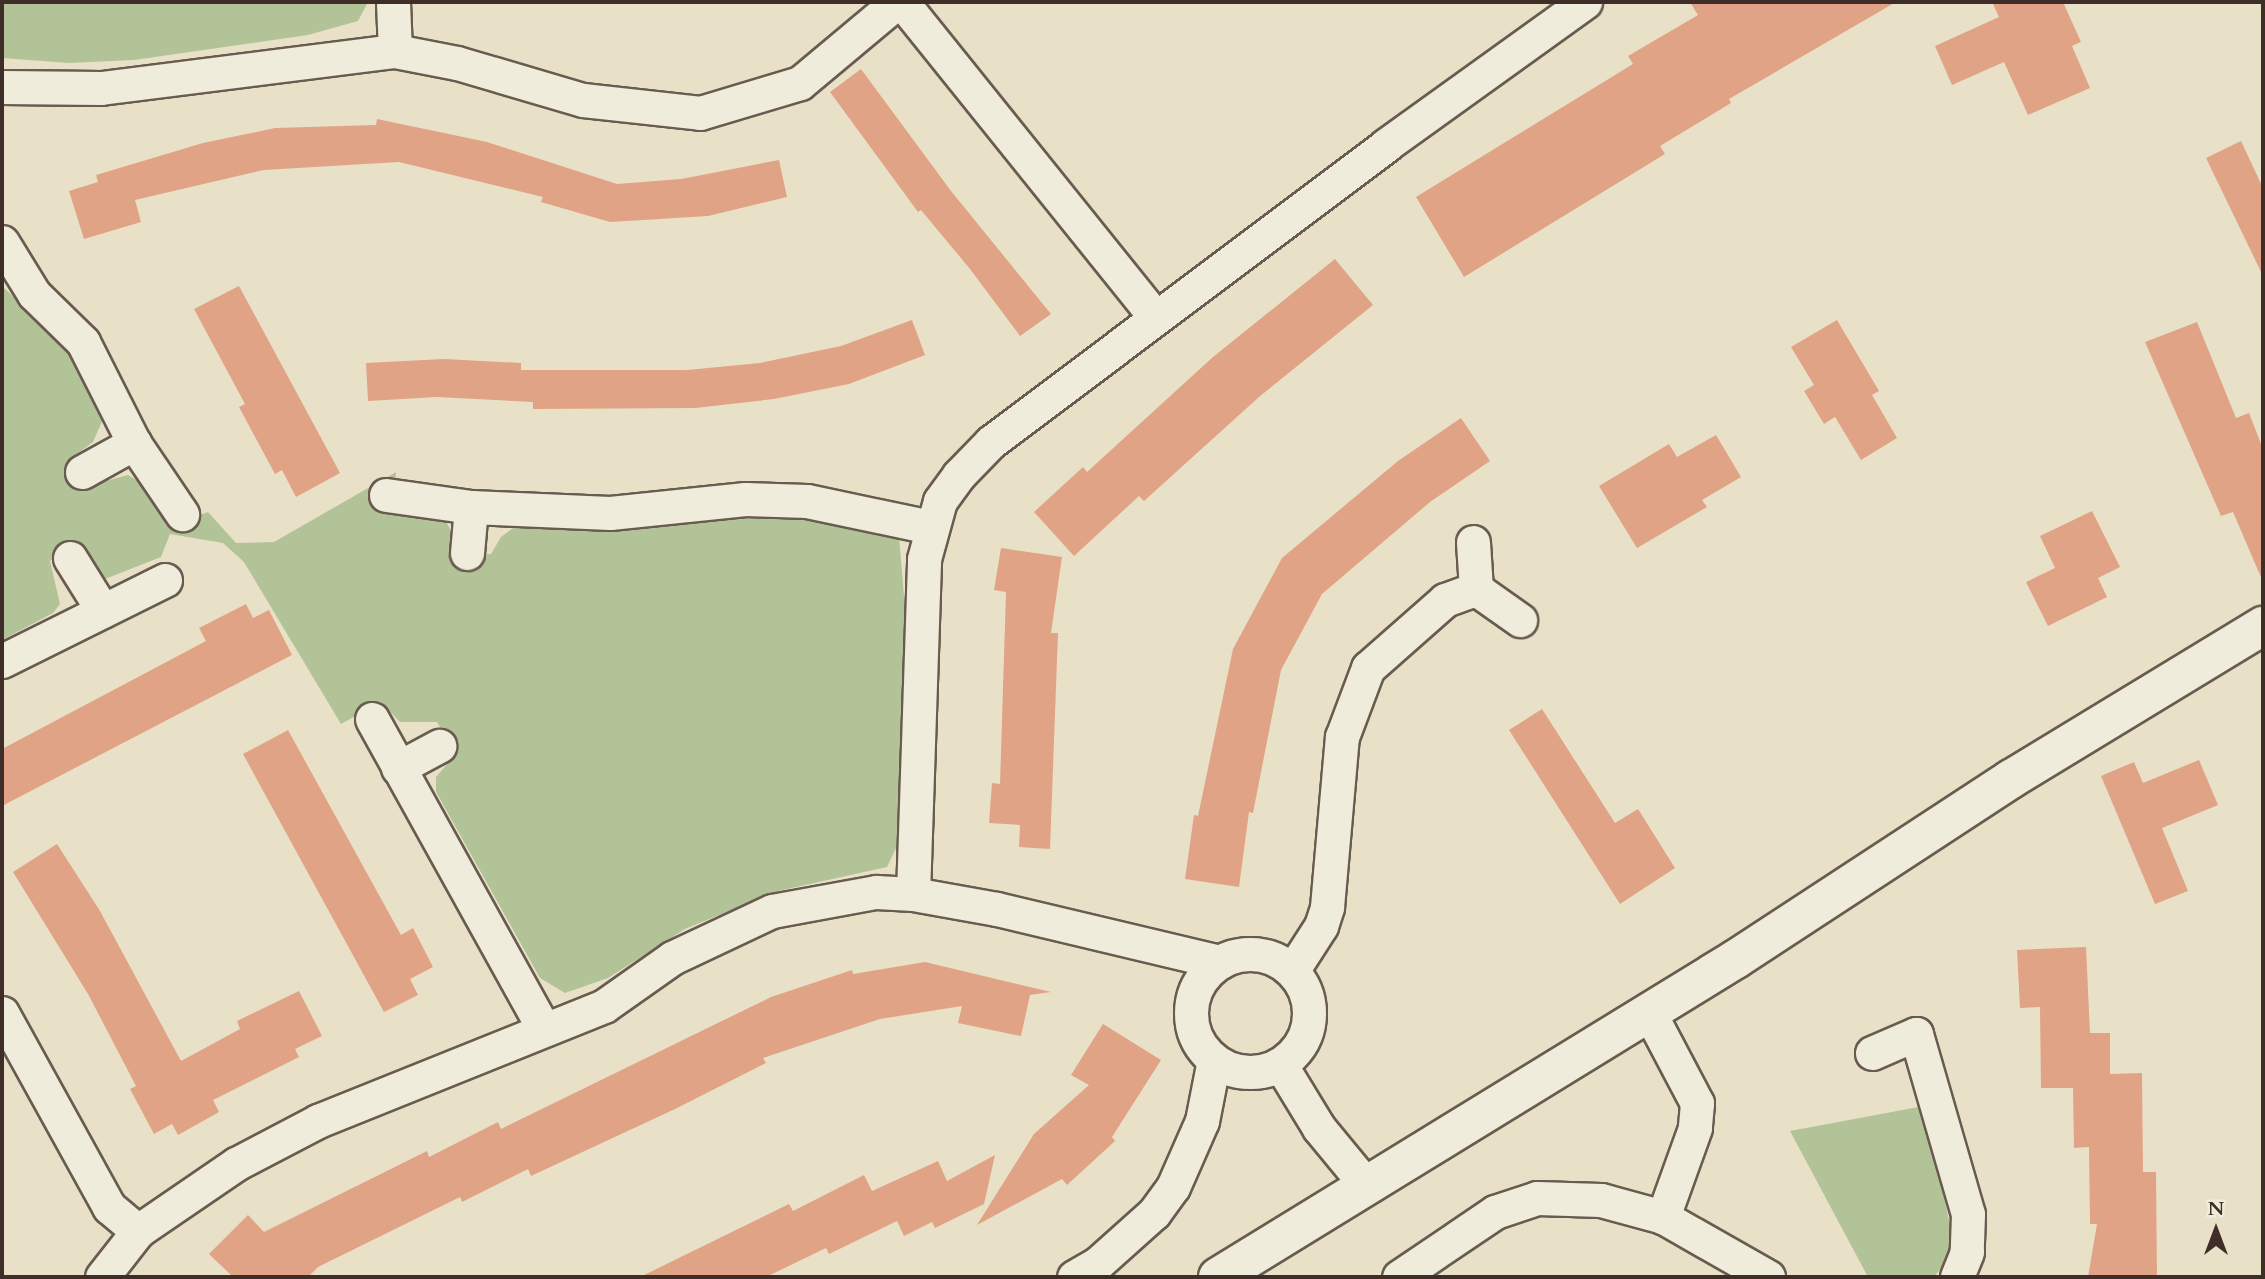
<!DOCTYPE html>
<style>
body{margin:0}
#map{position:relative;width:2265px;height:1279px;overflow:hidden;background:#e8e1c7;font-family:Cardo,serif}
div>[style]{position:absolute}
.green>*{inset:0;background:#b3c398}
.building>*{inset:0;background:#e1a385}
.roads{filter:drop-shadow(2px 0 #695b4f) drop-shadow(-2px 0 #695b4f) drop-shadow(0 2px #695b4f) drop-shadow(0 -2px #695b4f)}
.street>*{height:33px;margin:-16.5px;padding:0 16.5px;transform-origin:16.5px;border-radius:16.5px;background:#f0ecdb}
.street>.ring{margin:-16.5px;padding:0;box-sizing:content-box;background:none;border:33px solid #f0ecdb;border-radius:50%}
.secondary>*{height:38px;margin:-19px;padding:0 19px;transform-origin:19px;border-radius:19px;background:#f0ecdb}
span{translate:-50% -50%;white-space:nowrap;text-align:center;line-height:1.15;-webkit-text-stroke:5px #f0ecdb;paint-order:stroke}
.frame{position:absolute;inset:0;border:4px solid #3f2e27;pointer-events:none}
.north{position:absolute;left:2181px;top:1195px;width:70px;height:70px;-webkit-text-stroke:5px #f0ecdb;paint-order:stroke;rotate:0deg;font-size:19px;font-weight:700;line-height:28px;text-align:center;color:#3f2e27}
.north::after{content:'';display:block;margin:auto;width:24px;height:32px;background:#3f2e27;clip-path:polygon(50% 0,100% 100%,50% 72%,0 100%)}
</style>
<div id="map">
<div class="green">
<i style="clip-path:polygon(2px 2px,368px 2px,358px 21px,308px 35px,134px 60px,69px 63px,2px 58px)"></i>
<i style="clip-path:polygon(2px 286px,66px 346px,104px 417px,93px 442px,74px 456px,91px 485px,128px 475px,197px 516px,208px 512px,236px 543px,274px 542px,396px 472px,394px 507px,445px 519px,452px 533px,452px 555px,491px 554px,501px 537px,517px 525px,788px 506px,899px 536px,906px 620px,898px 844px,887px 867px,778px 891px,685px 929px,608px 978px,565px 993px,540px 978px,436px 792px,436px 777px,456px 754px,437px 722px,400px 722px,381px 702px,341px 724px,244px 562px,223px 543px,170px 534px,161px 557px,105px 579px,91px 568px,78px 545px,50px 561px,60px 604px,53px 613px,2px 640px)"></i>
<i style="clip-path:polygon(1924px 1106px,1952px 1234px,1952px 1254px,1934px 1277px,1868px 1277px,1790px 1131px)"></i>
</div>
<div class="building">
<i style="clip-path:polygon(1690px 2px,1896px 2px,1729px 99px,1731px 103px,1660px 146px,1665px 154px,1464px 277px,1416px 197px,1633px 64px,1628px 56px,1698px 15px)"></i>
<i style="clip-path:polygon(1992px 2px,2063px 2px,2081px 42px,2072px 46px,2090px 88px,2028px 115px,2004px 62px,1952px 85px,1935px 46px,1999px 17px)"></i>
<i style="clip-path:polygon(861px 69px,951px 191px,1051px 314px,1020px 336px,970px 269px,921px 210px,918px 212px,830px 92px)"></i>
<i style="clip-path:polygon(377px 119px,487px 142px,617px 184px,681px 179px,779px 160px,787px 197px,708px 216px,610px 222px,541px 202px,543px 197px,399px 162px,264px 170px,135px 200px,141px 222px,84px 239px,69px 191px,98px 182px,96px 175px,203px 143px,275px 128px,376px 125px)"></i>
<i style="clip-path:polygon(2241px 141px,2263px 188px,2263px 276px,2206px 158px)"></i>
<i style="clip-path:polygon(1335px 259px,1373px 305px,1259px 397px,1144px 501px,1139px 496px,1074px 556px,1034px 512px,1083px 467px,1087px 472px,1213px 357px)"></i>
<i style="clip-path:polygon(239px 286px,340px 473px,296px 497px,282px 470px,275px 474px,239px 407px,245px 404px,194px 309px)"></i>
<i style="clip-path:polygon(912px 320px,925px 355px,849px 384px,774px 399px,695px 408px,533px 409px,533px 402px,437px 397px,368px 401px,366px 363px,444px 359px,521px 363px,521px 370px,687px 370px,760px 363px,841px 346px)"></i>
<i style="clip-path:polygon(1837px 320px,1879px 391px,1872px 395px,1897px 438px,1861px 460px,1835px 417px,1824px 424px,1804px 391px,1814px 385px,1791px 347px)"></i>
<i style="clip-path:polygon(2197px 322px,2236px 418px,2249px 413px,2263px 449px,2263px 582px,2233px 512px,2221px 516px,2145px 342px)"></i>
<i style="clip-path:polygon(1461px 418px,1490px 461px,1430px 502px,1322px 594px,1281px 670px,1253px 813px,1249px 812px,1239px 887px,1185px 879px,1194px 815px,1198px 816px,1233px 649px,1282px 558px,1398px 461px)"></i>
<i style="clip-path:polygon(1716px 435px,1741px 477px,1702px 500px,1707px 507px,1637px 548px,1599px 486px,1669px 444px,1677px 457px)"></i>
<i style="clip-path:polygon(2092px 511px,2120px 567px,2098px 578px,2107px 597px,2048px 626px,2026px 582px,2055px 568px,2040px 536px)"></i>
<i style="clip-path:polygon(1001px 548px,1062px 557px,1051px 633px,1058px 633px,1050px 849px,1019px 847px,1020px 825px,989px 823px,992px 783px,1000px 784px,1006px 592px,994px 590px)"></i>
<i style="clip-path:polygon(246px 604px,253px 618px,269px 610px,292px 655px,2px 806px,2px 749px,206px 641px,199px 628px)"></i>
<i style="clip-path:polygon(1542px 709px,1615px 823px,1638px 809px,1675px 868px,1620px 904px,1509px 730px)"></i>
<i style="clip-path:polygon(288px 730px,401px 935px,413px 928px,433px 967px,410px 979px,418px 995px,384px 1012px,243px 754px)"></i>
<i style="clip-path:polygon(2199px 760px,2218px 805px,2162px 828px,2188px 891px,2155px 904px,2101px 776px,2134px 762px,2143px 783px)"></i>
<i style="clip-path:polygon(57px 844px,100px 911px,181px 1061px,240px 1029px,237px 1021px,299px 991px,322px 1036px,295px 1049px,299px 1057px,213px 1100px,219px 1112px,178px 1135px,172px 1124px,154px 1134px,130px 1089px,136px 1086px,88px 994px,13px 872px)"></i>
<i style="clip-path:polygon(2086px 947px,2090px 1033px,2110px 1033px,2110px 1074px,2142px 1073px,2143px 1172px,2156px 1172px,2157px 1277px,2088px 1277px,2097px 1224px,2090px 1224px,2089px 1147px,2074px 1148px,2073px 1088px,2041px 1088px,2040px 1007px,2020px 1008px,2017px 950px)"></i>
<i style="clip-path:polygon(925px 962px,1051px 992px,1030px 995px,1021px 1036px,958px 1023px,962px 1006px,880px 1019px,763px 1058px,766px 1063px,675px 1109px,531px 1176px,528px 1169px,462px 1202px,460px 1197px,318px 1267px,308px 1277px,233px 1277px,209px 1254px,248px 1215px,264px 1232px,427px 1151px,429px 1157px,498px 1122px,501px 1129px,771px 997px,852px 970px,853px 974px)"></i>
<i style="clip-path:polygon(1103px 1024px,1161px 1060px,1112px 1137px,1115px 1141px,1067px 1185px,1062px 1179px,977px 1225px,1034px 1134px,1089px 1085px,1071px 1075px)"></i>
<i style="clip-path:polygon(995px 1155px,984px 1204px,935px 1228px,932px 1222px,904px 1236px,897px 1221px,829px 1254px,826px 1248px,766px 1277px,640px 1277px,789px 1204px,793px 1211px,864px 1175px,872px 1191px,938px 1161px,947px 1181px)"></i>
</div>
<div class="roads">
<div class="street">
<i style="left:393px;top:2px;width:49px;rotate:87.7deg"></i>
<i style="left:902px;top:2px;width:405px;rotate:51.2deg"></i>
<i style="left:2px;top:87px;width:99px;rotate:0.6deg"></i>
<i style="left:101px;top:88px;width:296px;rotate:-7.2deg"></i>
<i style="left:395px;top:51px;width:63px;rotate:11deg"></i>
<i style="left:457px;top:63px;width:131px;rotate:16.4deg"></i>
<i style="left:583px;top:100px;width:118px;rotate:6.3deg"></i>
<i style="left:700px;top:113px;width:104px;rotate:-16.7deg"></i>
<i style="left:800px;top:83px;width:126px;rotate:-39.9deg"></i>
<i style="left:2px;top:242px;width:61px;rotate:58.4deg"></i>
<i style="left:34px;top:294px;width:69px;rotate:44.4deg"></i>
<i style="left:83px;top:342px;width:113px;rotate:63.2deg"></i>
<i style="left:134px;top:443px;width:86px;rotate:55.9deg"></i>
<i style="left:82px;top:472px;width:60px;rotate:-29.1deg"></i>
<i style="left:386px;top:495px;width:86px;rotate:8deg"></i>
<i style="left:471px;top:507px;width:139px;rotate:2.5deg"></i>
<i style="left:610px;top:513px;width:136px;rotate:-5.9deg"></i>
<i style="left:745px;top:499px;width:62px;rotate:1.8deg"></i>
<i style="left:807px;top:501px;width:126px;rotate:11.9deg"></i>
<i style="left:467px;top:553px;width:46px;rotate:-85deg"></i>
<i style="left:70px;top:558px;width:62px;rotate:58.1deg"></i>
<i style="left:1476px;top:589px;width:54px;rotate:35.2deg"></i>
<i style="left:2px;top:661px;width:182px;rotate:-26.4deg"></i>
<i style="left:372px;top:719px;width:355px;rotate:61deg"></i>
<i style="left:398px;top:768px;width:47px;rotate:-28.2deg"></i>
<i style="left:913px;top:894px;width:335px;rotate:-88.1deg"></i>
<i style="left:924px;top:559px;width:60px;rotate:-74.6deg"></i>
<i style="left:940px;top:501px;width:32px;rotate:-54deg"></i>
<i style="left:959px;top:475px;width:46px;rotate:-45.9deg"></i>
<i style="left:991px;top:442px;width:494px;rotate:-36.9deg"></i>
<i style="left:1386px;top:145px;width:245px;rotate:-35.7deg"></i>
<i class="ring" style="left:1191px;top:954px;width:85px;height:85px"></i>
<i style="left:1292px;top:971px;width:54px;rotate:-57.2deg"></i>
<i style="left:1321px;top:926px;width:20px;rotate:-72deg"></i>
<i style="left:1327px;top:907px;width:171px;rotate:-85deg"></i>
<i style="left:1342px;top:737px;width:74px;rotate:-69.4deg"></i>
<i style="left:1368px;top:668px;width:103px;rotate:-41.4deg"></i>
<i style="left:1445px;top:600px;width:33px;rotate:-20deg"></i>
<i style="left:1476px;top:589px;width:47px;rotate:-93.7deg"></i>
<i style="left:1649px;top:1012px;width:103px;rotate:62.2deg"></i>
<i style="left:1697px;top:1103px;width:25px;rotate:95deg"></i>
<i style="left:1695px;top:1128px;width:95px;rotate:109.8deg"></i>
<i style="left:2px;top:1013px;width:222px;rotate:61.1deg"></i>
<i style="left:109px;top:1207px;width:38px;rotate:40deg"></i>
<i style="left:1872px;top:1053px;width:48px;rotate:-23.4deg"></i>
<i style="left:1916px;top:1034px;width:187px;rotate:73.9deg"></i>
<i style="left:1968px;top:1214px;width:38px;rotate:92deg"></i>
<i style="left:1967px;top:1252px;width:27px;rotate:112deg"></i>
<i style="left:1280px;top:1064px;width:75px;rotate:58.6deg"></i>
<i style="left:1319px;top:1128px;width:74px;rotate:50.5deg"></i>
<i style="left:102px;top:1277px;width:58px;rotate:-52deg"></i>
<i style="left:138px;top:1231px;width:119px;rotate:-34.4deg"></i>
<i style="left:236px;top:1164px;width:93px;rotate:-27.7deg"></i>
<i style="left:318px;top:1121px;width:308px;rotate:-21.9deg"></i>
<i style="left:604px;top:1006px;width:83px;rotate:-35.2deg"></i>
<i style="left:672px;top:958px;width:110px;rotate:-25.2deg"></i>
<i style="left:772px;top:911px;width:106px;rotate:-10.4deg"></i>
<i style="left:876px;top:892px;width:37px;rotate:3deg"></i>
<i style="left:913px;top:894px;width:85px;rotate:10.1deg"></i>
<i style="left:997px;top:909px;width:229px;rotate:13.4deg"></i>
<i style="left:1074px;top:1277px;width:28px;rotate:-30deg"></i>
<i style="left:1098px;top:1263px;width:75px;rotate:-41.8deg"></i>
<i style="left:1154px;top:1213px;width:32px;rotate:-54deg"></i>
<i style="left:1173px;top:1187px;width:72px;rotate:-66.3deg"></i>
<i style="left:1202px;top:1121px;width:62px;rotate:-78.9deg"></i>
<i style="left:1399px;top:1277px;width:116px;rotate:-34.1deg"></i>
<i style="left:1495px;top:1212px;width:44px;rotate:-18.4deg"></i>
<i style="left:1537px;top:1198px;width:64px;rotate:1.8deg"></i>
<i style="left:1601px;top:1200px;width:64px;rotate:15.3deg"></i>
<i style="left:1663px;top:1217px;width:121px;rotate:29.7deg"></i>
</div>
<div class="secondary">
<i style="left:1218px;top:1277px;width:608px;rotate:-31.55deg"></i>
<i style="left:1736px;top:959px;width:329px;rotate:-33.2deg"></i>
<i style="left:2011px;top:779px;width:295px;rotate:-31.3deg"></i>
</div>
</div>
<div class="frame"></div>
<div class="north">N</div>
</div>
